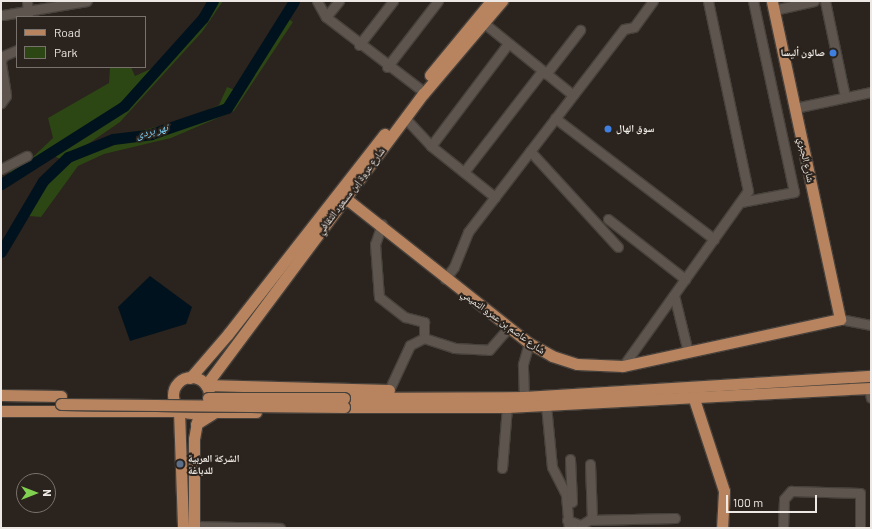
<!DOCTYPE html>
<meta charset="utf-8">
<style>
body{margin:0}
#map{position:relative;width:872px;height:529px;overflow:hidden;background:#2b231d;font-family:Barlow,"Noto Naskh Arabic",sans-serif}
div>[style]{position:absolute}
.green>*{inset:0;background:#2c4614}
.water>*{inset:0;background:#00121d}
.river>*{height:11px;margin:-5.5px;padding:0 5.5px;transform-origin:5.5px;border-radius:5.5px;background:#00121d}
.roads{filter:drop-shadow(1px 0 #47413c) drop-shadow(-1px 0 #47413c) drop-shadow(0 1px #47413c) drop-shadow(0 -1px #47413c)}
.minor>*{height:9px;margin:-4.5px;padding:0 4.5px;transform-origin:4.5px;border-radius:4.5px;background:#5e554e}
.major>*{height:11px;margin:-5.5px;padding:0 5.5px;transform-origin:5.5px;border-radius:5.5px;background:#b7845f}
.major>.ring{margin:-5.5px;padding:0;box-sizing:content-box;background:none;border:11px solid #b7845f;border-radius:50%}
.bridges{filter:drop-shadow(1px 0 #47413c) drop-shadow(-1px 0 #47413c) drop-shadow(0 1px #47413c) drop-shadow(0 -1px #47413c)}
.major-bridge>*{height:11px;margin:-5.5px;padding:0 5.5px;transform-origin:5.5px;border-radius:5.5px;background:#b7845f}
.dots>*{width:11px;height:11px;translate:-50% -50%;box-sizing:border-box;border:2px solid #2b231d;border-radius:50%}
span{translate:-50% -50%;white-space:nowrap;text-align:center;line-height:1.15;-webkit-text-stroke:4px #2b231d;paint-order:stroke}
.poi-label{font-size:10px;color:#ede8e3;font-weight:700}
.right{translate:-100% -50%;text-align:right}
.left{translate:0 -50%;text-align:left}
.street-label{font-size:10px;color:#ede8e3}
.water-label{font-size:11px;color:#7cd3fa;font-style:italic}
.frame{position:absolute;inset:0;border:2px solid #ede8e3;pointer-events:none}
.legend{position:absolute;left:16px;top:16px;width:130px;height:52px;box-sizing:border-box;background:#2b231d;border:1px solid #79726c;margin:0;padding:5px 7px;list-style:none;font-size:12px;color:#ede8e3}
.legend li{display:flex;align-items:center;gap:8px;height:20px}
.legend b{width:20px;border:1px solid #79726c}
.north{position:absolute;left:16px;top:473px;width:40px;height:40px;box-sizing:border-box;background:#2b231d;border:1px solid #79726c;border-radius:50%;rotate:90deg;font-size:11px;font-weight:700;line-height:16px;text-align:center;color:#ede8e3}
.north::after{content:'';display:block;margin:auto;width:14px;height:18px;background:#80d051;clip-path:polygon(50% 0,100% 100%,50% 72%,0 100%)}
.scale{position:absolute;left:726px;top:495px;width:91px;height:18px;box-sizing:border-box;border:2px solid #ede8e3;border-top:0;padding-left:5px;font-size:12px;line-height:14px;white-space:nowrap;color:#ede8e3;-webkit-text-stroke:3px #2b231d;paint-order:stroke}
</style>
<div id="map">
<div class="green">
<i style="clip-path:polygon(208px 1px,223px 1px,202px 32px,120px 122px,88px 144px,183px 120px,219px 105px,227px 87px,235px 90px,247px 74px,281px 14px,293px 22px,234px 111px,171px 138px,104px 154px,78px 166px,41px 217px,29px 216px,44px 187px,66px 162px,54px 156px,16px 180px,9px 172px,35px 155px,53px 138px,48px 118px,109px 83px,110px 67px,131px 67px,135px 76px,155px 67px,196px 22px)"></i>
</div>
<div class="water">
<i style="clip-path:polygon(150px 276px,192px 307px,186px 324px,130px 341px,118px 307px)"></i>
</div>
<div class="river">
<i style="left:1px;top:184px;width:146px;rotate:-32.4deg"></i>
<i style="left:124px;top:106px;width:118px;rotate:-48.1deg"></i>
<i style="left:203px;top:18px;width:20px;rotate:-60deg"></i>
<i style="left:1px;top:252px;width:82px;rotate:-59.4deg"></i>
<i style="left:43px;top:181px;width:35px;rotate:-44deg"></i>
<i style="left:68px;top:157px;width:48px;rotate:-21.8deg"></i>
<i style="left:113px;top:139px;width:38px;rotate:-7deg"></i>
<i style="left:151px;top:134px;width:80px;rotate:-18.9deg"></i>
<i style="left:227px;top:108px;width:126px;rotate:-57.9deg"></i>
</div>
<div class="roads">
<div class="minor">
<i style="left:27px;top:1px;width:16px;rotate:86deg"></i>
<i style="left:317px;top:1px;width:18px;rotate:61deg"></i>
<i style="left:326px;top:17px;width:117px;rotate:37.4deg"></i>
<i style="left:825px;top:1px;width:98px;rotate:78.2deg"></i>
<i style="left:774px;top:10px;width:41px;rotate:-12.7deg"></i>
<i style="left:3px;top:15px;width:85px;rotate:-9.5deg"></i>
<i style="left:326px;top:17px;width:21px;rotate:-51deg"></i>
<i style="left:485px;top:24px;width:113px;rotate:38.9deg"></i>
<i style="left:359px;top:45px;width:56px;rotate:-52.3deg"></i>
<i style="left:1px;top:61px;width:5px;rotate:-68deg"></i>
<i style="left:3px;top:56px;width:15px;rotate:-23deg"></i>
<i style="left:1px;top:63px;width:33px;rotate:81deg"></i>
<i style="left:6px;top:96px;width:9px;rotate:126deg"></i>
<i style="left:387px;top:67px;width:83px;rotate:-52.3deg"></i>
<i style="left:546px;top:74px;width:56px;rotate:-52.3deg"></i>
<i style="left:795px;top:108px;width:78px;rotate:-11.9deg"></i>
<i style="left:405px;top:118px;width:38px;rotate:47deg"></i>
<i style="left:431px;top:146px;width:82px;rotate:38.6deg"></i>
<i style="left:555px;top:118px;width:200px;rotate:37.3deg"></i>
<i style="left:431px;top:146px;width:128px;rotate:-53deg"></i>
<i style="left:530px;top:151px;width:130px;rotate:47.5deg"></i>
<i style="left:1px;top:169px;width:29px;rotate:-27deg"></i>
<i style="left:464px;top:172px;width:128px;rotate:-52.3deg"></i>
<i style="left:741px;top:202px;width:54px;rotate:-10.7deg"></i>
<i style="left:794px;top:192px;width:195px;rotate:-102.1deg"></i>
<i style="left:608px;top:219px;width:98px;rotate:37.9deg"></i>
<i style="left:382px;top:224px;width:21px;rotate:109deg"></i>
<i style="left:375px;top:244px;width:53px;rotate:85.7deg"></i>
<i style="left:379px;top:297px;width:33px;rotate:38deg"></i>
<i style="left:405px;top:317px;width:20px;rotate:15deg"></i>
<i style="left:424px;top:322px;width:16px;rotate:90deg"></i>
<i style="left:424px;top:338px;width:16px;rotate:153deg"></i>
<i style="left:410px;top:345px;width:50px;rotate:115deg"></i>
<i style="left:445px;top:279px;width:15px;rotate:-53deg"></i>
<i style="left:454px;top:267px;width:38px;rotate:-68deg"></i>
<i style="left:468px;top:232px;width:256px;rotate:-52.5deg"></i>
<i style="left:624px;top:29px;width:10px;rotate:-11deg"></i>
<i style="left:634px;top:27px;width:32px;rotate:-54deg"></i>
<i style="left:674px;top:295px;width:59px;rotate:76.2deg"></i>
<i style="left:840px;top:319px;width:32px;rotate:11deg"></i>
<i style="left:424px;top:338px;width:32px;rotate:18deg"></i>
<i style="left:454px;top:348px;width:35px;rotate:3deg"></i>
<i style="left:489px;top:350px;width:29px;rotate:-49deg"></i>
<i style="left:623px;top:366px;width:215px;rotate:-54.5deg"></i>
<i style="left:748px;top:191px;width:194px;rotate:-101.9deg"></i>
<i style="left:869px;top:388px;width:10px;rotate:79deg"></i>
<i style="left:524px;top:397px;width:33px;rotate:-92deg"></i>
<i style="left:523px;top:364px;width:22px;rotate:-74deg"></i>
<i style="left:546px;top:405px;width:62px;rotate:84.5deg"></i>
<i style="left:552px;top:467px;width:31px;rotate:63deg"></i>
<i style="left:566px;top:495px;width:33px;rotate:85deg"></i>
<i style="left:570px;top:459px;width:43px;rotate:87.3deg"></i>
<i style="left:590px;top:464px;width:55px;rotate:87.9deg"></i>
<i style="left:502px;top:468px;width:61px;rotate:-85.3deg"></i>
<i style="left:567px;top:520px;width:15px;rotate:20deg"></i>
<i style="left:581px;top:525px;width:9px;rotate:-32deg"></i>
<i style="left:589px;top:520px;width:86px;rotate:-1.3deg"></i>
<i style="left:194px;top:526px;width:86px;rotate:1.3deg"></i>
<i style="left:783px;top:528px;width:29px;rotate:-88deg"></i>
<i style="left:784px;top:499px;width:11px;rotate:-49deg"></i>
<i style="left:791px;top:491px;width:69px;rotate:1.7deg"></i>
<i style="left:860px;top:493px;width:35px;rotate:90deg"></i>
</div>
<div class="major">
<i style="left:430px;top:75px;width:96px;rotate:-50.5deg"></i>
<i style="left:339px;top:193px;width:242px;rotate:38.3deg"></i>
<i style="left:529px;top:343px;width:26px;rotate:29deg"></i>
<i style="left:552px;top:356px;width:26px;rotate:18deg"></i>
<i style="left:577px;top:364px;width:46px;rotate:2.5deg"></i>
<i style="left:623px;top:366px;width:222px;rotate:-12.2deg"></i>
<i style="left:840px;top:319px;width:325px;rotate:-102.1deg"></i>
<i class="ring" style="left:173px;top:377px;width:25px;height:25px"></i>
<i style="left:190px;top:378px;width:58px;rotate:-49.2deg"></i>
<i style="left:228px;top:334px;width:254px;rotate:-52deg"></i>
<i style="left:206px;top:385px;width:364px;rotate:-53.3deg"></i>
<i style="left:424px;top:93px;width:121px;rotate:-49.7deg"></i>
<i style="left:206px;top:385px;width:183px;rotate:1.6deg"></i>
<i style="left:1px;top:395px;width:60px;rotate:1deg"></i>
<i style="left:693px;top:396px;width:100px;rotate:71.9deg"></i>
<i style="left:724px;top:491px;width:37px;rotate:93deg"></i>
<i style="left:344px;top:398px;width:180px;rotate:-0.3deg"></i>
<i style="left:524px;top:397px;width:348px;rotate:-3.5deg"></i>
<i style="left:344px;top:407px;width:163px"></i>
<i style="left:507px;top:407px;width:364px;rotate:-3deg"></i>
<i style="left:1px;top:411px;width:178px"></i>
<i style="left:179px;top:411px;width:117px;rotate:88deg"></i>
<i style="left:196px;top:424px;width:22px;rotate:-32deg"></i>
<i style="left:215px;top:412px;width:41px"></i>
<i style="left:194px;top:528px;width:89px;rotate:-90deg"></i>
<i style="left:194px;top:439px;width:22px;rotate:-80deg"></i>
</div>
</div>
<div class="bridges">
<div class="major-bridge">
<i style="left:208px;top:398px;width:136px"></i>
<i style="left:61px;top:404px;width:283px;rotate:0.6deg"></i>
</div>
</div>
<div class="dots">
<i style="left:833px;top:53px;background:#3f7fe0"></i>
<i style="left:608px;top:129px;background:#3f7fe0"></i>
<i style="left:180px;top:464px;background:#5c6f8a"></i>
</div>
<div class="poi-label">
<span class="right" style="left:825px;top:53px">صالون أليسا</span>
<span class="left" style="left:616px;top:129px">سوق الهال</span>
<span class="left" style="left:188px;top:464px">الشركة العربية<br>للدباغة</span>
</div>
<div class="street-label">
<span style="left:806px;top:160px;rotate:78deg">شارع الجبري</span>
<span style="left:351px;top:191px;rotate:-53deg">شارع عروة إبن مسعود الثقافي</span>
<span style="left:503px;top:322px;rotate:36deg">شارع عاصم بن عمرو التميمي</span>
</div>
<div class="water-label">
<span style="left:152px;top:131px;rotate:-14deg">نهر بردى</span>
</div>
<div class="frame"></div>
<ul class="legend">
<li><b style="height:5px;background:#b7845f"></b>Road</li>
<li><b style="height:11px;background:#2c4614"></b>Park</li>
</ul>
<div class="north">N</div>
<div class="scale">100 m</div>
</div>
